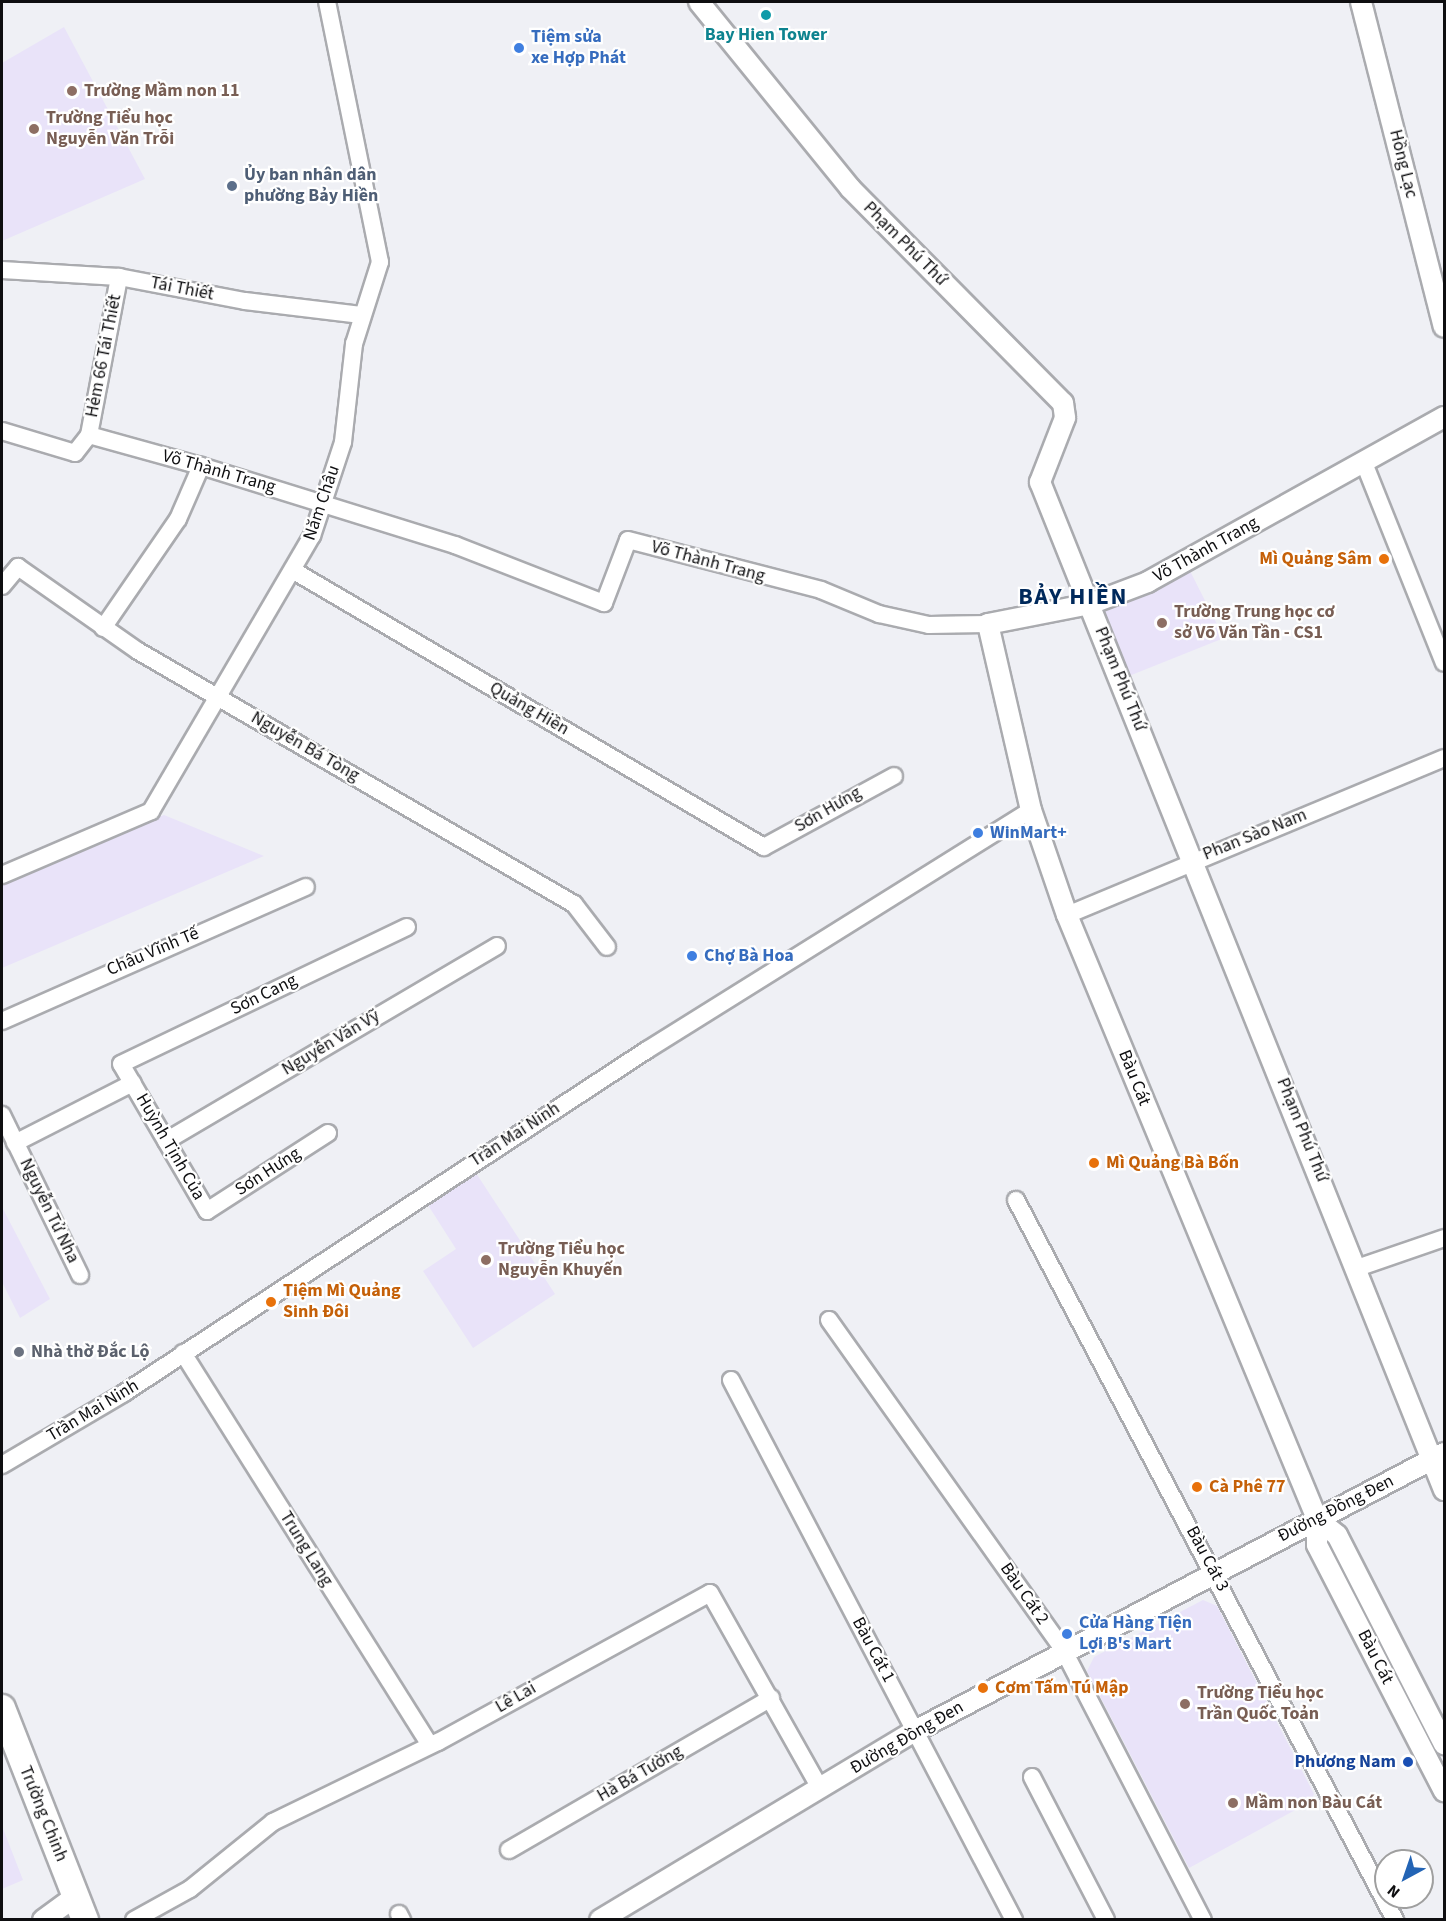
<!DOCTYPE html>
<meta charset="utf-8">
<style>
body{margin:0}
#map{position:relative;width:1446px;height:1921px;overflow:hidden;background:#eff0f5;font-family:"Source Sans 3",sans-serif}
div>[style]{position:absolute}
.education>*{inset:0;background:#e9e3f9}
.green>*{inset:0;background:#c7cb8d}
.roads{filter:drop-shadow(2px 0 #aaabaf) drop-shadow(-2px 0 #aaabaf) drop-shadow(0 2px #aaabaf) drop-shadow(0 -2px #aaabaf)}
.minor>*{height:16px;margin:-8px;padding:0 8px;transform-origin:8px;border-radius:8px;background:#fff}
.tertiary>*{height:20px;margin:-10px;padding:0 10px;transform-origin:10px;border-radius:10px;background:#fff}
.primary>*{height:26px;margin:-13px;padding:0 13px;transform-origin:13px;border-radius:13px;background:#fff}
.dots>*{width:16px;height:16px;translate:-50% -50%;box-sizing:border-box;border:3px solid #fff;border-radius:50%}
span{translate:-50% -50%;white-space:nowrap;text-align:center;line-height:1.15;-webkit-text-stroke:4.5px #fff;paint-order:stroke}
.culture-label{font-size:18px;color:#0d838f;font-weight:700}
.shop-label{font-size:18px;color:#366cbe;font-weight:700}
.left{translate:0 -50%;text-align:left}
.education-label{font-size:18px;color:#785e54;font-weight:700}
.street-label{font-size:18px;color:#0e0e10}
.service-label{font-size:18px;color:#4e5e75;font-weight:700}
.food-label{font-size:18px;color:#c56008;font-weight:700}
.right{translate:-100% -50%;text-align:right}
.worship-label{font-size:18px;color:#5b616d;font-weight:700}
.transit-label{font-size:18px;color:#164399;font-weight:700}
.district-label{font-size:24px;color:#00295b;font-weight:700;letter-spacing:1.5px}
.frame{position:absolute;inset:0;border:3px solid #0e0e10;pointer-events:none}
.north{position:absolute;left:1374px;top:1849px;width:60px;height:60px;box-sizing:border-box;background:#fff;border:2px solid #9f9f9f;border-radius:50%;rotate:220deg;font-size:16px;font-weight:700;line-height:24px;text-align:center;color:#0e0e10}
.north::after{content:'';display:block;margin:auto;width:21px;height:27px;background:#2364b5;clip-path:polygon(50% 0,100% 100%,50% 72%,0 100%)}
</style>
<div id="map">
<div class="education">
<i style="clip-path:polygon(64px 27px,145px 179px,2px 241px,2px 63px)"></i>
<i style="clip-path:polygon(1189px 569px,1224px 638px,1129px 676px,1102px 609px)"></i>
<i style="clip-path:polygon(164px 815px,264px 856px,2px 968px,2px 882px)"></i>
<i style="clip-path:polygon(474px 1170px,555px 1294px,473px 1348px,423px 1271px,456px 1249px,426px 1202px)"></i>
<i style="clip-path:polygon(2px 1207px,50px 1299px,20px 1318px,2px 1282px)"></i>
<i style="clip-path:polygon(1203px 1600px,1217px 1606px,1314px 1794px,1310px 1802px,1189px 1868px,1087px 1671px,1094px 1657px)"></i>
<i style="clip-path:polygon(2px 1826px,23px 1880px,2px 1889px)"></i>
</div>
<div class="green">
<i style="clip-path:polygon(1336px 1552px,1431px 1735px,1428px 1737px,1331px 1553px)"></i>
</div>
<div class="roads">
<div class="minor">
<i style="left:2px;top:270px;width:117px;rotate:3.4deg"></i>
<i style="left:119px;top:277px;width:128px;rotate:10.8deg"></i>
<i style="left:245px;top:301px;width:117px;rotate:6.9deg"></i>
<i style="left:2px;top:431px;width:76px;rotate:16.8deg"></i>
<i style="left:75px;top:453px;width:23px;rotate:-52deg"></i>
<i style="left:89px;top:435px;width:116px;rotate:15.5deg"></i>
<i style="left:201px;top:466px;width:266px;rotate:17.3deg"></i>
<i style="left:455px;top:545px;width:160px;rotate:21.3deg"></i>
<i style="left:604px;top:603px;width:67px;rotate:-69.1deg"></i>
<i style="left:628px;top:540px;width:199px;rotate:14.5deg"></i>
<i style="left:821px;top:590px;width:63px;rotate:22.5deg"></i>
<i style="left:879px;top:614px;width:51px;rotate:12.4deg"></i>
<i style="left:929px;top:625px;width:59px;rotate:-1deg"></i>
<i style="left:89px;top:435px;width:161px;rotate:-79.2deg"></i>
<i style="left:1364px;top:463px;width:215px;rotate:68.2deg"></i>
<i style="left:294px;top:571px;width:545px;rotate:30.42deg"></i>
<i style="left:764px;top:847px;width:148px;rotate:-28.6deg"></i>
<i style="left:2px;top:586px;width:25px;rotate:-50deg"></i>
<i style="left:18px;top:567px;width:146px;rotate:35deg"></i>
<i style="left:138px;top:651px;width:504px;rotate:30.13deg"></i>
<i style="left:574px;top:904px;width:54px;rotate:52.5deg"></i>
<i style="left:103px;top:628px;width:132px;rotate:-55.5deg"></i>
<i style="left:178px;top:519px;width:58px;rotate:-66.5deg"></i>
<i style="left:2px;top:875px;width:162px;rotate:-23.2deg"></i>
<i style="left:151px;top:811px;width:319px;rotate:-59.7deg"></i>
<i style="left:312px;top:536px;width:99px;rotate:-71.7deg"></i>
<i style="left:343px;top:442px;width:99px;rotate:-83.6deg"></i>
<i style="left:354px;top:344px;width:86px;rotate:-72.4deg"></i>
<i style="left:380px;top:262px;width:265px;rotate:-101.5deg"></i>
<i style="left:1067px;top:915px;width:408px;rotate:-22.6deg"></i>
<i style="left:2px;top:1021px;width:332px;rotate:-23.8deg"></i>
<i style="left:2px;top:1115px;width:178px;rotate:64deg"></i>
<i style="left:328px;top:1133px;width:144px;rotate:147.2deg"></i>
<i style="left:207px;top:1211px;width:170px;rotate:-120.3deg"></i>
<i style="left:121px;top:1064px;width:317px;rotate:-25.6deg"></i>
<i style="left:166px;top:1141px;width:384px;rotate:-30.5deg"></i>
<i style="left:15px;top:1143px;width:132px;rotate:-27deg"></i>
<i style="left:1016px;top:1200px;width:814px;rotate:62.24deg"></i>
<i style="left:1357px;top:1268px;width:92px;rotate:-19deg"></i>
<i style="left:829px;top:1320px;width:406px;rotate:54.6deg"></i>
<i style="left:1064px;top:1651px;width:303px;rotate:62.7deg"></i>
<i style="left:183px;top:1353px;width:463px;rotate:57.8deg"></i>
<i style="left:731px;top:1380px;width:610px;rotate:62.34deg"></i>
<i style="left:2px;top:1465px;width:142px;rotate:-30.5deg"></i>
<i style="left:124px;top:1393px;width:625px;rotate:-33.26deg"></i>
<i style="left:647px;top:1050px;width:453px;rotate:-32deg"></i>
<i style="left:1032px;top:1777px;width:161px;rotate:62.6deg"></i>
<i style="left:509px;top:1850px;width:303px;rotate:-30.1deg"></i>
<i style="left:399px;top:1914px;width:7px;rotate:63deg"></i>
<i style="left:134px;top:1920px;width:64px;rotate:-29deg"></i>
<i style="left:190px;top:1889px;width:107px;rotate:-38.9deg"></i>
<i style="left:273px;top:1822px;width:183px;rotate:-25.9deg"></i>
<i style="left:438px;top:1742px;width:310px;rotate:-28.7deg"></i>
<i style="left:710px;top:1593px;width:224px;rotate:60.6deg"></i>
</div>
<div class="tertiary">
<i style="left:699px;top:2px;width:240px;rotate:50.9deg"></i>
<i style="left:850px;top:188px;width:303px;rotate:45.3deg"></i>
<i style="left:1063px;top:403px;width:15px;rotate:82deg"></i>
<i style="left:1065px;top:418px;width:69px;rotate:111.3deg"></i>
<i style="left:1040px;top:482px;width:1086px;rotate:68.16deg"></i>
<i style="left:1361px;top:2px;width:335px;rotate:75.7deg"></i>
<i style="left:1444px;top:417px;width:339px;rotate:150.9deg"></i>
<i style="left:1148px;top:582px;width:62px;rotate:159.2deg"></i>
<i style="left:1090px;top:604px;width:104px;rotate:168.9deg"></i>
<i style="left:988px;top:624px;width:191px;rotate:77deg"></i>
<i style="left:1031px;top:810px;width:111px;rotate:71.1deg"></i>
<i style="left:1067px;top:915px;width:654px;rotate:67.51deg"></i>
<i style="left:1317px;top:1519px;width:26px;rotate:90deg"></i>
<i style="left:1317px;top:1545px;width:277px;rotate:62.7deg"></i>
<i style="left:1317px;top:1519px;width:26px;rotate:39deg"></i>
<i style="left:1337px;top:1535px;width:235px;rotate:62.9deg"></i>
<i style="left:43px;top:1920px;width:41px;rotate:-36deg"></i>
<i style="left:600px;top:1920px;width:367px;rotate:-31deg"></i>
<i style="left:915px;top:1731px;width:598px;rotate:-27.72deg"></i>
</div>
<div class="primary">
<i style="left:2px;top:1708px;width:228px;rotate:68.6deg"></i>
</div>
</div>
<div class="dots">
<i style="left:766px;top:15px;background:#0f9aa8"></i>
<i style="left:519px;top:48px;background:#3f7fe0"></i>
<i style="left:72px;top:91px;background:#8d6e63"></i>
<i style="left:34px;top:129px;background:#8d6e63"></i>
<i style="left:232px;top:186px;background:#5c6f8a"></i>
<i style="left:1384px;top:559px;background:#e8710a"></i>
<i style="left:1162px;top:623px;background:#8d6e63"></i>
<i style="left:978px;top:833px;background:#3f7fe0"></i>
<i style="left:692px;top:956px;background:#3f7fe0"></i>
<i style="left:1094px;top:1163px;background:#e8710a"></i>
<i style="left:486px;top:1260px;background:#8d6e63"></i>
<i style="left:271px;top:1302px;background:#e8710a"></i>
<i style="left:19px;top:1352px;background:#6b7280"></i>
<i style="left:1197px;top:1487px;background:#e8710a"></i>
<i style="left:1067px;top:1634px;background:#3f7fe0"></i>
<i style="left:983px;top:1688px;background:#e8710a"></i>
<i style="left:1185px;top:1704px;background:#8d6e63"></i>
<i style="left:1408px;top:1762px;background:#1a4fb4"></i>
<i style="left:1233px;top:1803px;background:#8d6e63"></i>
</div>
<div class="culture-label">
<span style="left:766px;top:35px">Bay Hien Tower</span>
</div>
<div class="shop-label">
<span class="left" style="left:531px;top:48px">Tiệm sửa<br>xe Hợp Phát</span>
<span class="left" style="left:990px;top:833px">WinMart+</span>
<span class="left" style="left:704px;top:956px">Chợ Bà Hoa</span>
<span class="left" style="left:1079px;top:1634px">Cửa Hàng Tiện<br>Lợi B's Mart</span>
</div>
<div class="education-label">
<span class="left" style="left:84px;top:91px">Trường Mầm non 11</span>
<span class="left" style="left:46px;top:129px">Trường Tiểu học<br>Nguyễn Văn Trỗi</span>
<span class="left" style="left:1174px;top:623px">Trường Trung học cơ<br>sở Võ Văn Tần - CS1</span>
<span class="left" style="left:498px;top:1260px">Trường Tiểu học<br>Nguyễn Khuyến</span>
<span class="left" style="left:1197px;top:1704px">Trường Tiểu học<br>Trần Quốc Toản</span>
<span class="left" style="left:1245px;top:1803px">Mầm non Bàu Cát</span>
</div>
<div class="street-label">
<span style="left:1403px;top:164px;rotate:76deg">Hồng Lạc</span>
<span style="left:905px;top:244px;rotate:45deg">Phạm Phú Thứ</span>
<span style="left:182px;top:289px;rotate:11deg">Tái Thiết</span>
<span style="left:104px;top:356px;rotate:-79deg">Hẻm 66 Tái Thiết</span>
<span style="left:219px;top:472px;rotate:16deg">Võ Thành Trang</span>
<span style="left:322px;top:503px;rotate:-71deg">Năm Châu</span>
<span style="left:1206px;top:550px;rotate:-29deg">Võ Thành Trang</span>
<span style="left:708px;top:562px;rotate:15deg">Võ Thành Trang</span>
<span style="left:1120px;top:679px;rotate:68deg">Phạm Phú Thứ</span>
<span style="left:529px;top:709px;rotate:30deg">Quảng Hiền</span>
<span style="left:305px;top:747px;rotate:30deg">Nguyễn Bá Tòng</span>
<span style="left:828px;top:810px;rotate:-30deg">Sơn Hưng</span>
<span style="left:1255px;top:835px;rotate:-22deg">Phan Sào Nam</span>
<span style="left:153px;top:952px;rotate:-23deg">Châu Vĩnh Tế</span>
<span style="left:264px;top:995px;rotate:-26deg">Sơn Cang</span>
<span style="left:331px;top:1043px;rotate:-31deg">Nguyễn Văn Vỹ</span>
<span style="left:1134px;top:1078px;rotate:68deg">Bàu Cát</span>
<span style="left:1302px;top:1130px;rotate:68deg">Phạm Phú Thứ</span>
<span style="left:515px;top:1135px;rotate:-33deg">Trần Mai Ninh</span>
<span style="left:170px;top:1147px;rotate:60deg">Huỳnh Tịnh Của</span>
<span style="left:268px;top:1172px;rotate:-33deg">Sơn Hưng</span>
<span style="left:49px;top:1211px;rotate:64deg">Nguyễn Tử Nha</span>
<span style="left:93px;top:1411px;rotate:-31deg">Trần Mai Ninh</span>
<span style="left:1336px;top:1509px;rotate:-27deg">Đường Đồng Đen</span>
<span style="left:306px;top:1549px;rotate:58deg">Trung Lang</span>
<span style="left:1207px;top:1559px;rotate:62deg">Bàu Cát 3</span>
<span style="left:1024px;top:1594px;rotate:55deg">Bàu Cát 2</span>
<span style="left:873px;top:1650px;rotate:62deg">Bàu Cát 1</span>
<span style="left:1375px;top:1657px;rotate:63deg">Bàu Cát</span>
<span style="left:516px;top:1698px;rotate:-30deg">Lê Lai</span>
<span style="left:907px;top:1738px;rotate:-30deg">Đường Đồng Đen</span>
<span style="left:640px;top:1774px;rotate:-30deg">Hà Bá Tường</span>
<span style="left:43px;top:1814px;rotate:68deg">Trường Chinh</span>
</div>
<div class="service-label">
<span class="left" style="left:244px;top:186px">Ủy ban nhân dân<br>phường Bảy Hiền</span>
</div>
<div class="food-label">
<span class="right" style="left:1372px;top:559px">Mì Quảng Sâm</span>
<span class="left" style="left:1106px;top:1163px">Mì Quảng Bà Bốn</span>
<span class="left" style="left:283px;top:1302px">Tiệm Mì Quảng<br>Sinh Đôi</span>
<span class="left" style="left:1209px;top:1487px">Cà Phê 77</span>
<span class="left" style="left:995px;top:1688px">Cơm Tấm Tú Mập</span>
</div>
<div class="worship-label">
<span class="left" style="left:31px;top:1352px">Nhà thờ Đắc Lộ</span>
</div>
<div class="transit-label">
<span class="right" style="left:1396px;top:1762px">Phương Nam</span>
</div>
<div class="district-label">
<span style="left:1073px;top:597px">BẢY HIỀN</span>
</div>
<div class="frame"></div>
<div class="north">N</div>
</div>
